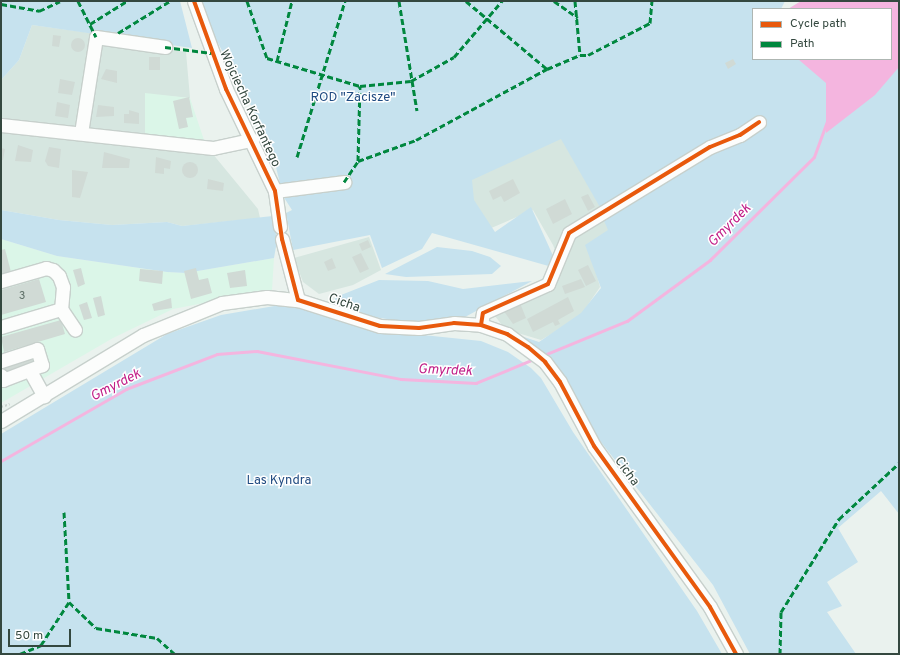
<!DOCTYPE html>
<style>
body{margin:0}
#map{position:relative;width:900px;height:655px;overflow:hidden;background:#eaf2ee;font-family:Overpass,sans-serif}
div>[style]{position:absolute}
.residential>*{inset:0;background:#d6e6e0}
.commercial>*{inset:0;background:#dbf6e8}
.green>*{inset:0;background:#c6e2ee}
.water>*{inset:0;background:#f4b5df}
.stream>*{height:2.5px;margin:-1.25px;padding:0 1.25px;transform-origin:1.25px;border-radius:1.25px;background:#f4b5df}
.building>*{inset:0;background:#d0dad5}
.round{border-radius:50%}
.path>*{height:1.5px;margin-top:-0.75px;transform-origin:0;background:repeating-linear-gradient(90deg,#c9d2cf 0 2px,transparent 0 4px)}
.roads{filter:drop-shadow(1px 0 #c7d0cc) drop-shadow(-1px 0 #c7d0cc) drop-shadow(0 1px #c7d0cc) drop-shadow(0 -1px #c7d0cc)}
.minor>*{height:13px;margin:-6.5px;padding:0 6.5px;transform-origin:6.5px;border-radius:6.5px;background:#fcfdfc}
.quiet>*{height:3px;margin-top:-1.5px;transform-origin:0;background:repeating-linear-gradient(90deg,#00873e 0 6px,transparent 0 9px)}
.cycleway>*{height:4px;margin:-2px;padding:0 2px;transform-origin:2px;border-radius:2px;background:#e8590c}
span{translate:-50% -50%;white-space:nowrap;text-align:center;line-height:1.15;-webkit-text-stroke:3px #fff;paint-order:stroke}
.number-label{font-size:11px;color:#5d6e66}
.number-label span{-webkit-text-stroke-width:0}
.park-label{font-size:13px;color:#204b81}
.street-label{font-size:13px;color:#34483f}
.water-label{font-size:14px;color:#c12088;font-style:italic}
.frame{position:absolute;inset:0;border:2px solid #34483f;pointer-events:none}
.legend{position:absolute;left:752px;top:8px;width:140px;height:52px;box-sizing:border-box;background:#fff;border:1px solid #aeb6b2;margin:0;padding:5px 7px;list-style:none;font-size:12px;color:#34483f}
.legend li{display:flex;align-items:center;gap:8px;height:20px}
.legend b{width:20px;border:1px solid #aeb6b2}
.scale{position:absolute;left:8px;top:629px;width:63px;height:18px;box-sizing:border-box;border:2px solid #34483f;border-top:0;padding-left:5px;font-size:12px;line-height:14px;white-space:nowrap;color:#34483f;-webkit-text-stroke:3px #fff;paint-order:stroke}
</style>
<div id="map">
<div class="residential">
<i style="clip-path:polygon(32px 25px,91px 33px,79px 123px,71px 129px,1px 121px,1px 80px,19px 60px)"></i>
<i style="clip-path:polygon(103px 40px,186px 52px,190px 98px,145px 94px,145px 137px,92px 131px,87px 124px,97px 44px)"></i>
<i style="clip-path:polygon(1px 130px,212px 153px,258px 209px,260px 218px,182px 226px,167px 222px,112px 225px,59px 220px,1px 210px)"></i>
<i style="clip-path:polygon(561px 135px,615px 231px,589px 246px,600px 287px,579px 318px,541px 340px,505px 329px,495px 316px,563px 270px,553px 245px,533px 210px,489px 229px,470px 195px,470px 177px)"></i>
<i style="clip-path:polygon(369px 237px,381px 270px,353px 285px,319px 294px,303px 282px,294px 258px)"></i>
</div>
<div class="commercial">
<i style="clip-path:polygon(145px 93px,190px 98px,205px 143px,145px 137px)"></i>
<i style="clip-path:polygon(1px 239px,57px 256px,167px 272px,186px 273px,274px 258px,272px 290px,173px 309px,113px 338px,1px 403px)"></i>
</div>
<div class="green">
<i style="clip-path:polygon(1px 1px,180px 1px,192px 48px,32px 25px,19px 60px,1px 80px)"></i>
<i style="clip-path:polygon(200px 1px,785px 1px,781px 9px,753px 9px,753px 59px,805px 59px,831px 77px,899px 57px,899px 514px,881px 491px,838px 528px,858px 562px,827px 582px,842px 606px,827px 612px,856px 654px,750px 654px,713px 585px,597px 437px,562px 375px,509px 332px,539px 342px,581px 313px,601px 288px,585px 245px,608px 230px,602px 216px,742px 128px,601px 209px,561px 139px,472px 180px,474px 200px,495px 232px,531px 207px,559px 269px,432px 233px,422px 249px,382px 268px,370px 235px,293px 250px,286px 213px,292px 210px,283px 196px,275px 163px,254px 111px,210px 28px)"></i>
<i style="clip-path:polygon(1px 210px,59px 220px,112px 225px,167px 222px,182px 226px,273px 216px,277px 241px,274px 258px,186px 273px,167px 272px,57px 256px,1px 239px)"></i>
<i style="clip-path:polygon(437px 247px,472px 251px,490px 257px,501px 266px,492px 274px,406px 277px,385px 274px)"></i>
<i style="clip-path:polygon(379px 280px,428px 281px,463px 289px,532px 281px,465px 317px,415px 323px,366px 316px,333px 306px,336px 297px)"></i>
<i style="clip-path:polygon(292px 303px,331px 314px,365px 329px,481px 341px,508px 352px,531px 368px,541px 378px,573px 432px,697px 611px,722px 654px,1px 654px,1px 434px,167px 334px,221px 315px)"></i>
</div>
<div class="water">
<i style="clip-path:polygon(801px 1px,899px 1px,899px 67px,875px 95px,826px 133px,826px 83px,798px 59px,891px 59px,891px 9px,788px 9px)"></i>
</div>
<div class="stream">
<i style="left:542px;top:356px;width:92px;rotate:-22.4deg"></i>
<i style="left:627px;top:321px;width:103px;rotate:-36.3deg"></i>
<i style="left:710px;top:260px;width:146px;rotate:-44.7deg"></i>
<i style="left:814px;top:157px;width:38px;rotate:-70deg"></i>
<i style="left:1px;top:461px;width:144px;rotate:-29.9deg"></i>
<i style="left:126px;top:389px;width:97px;rotate:-21deg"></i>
<i style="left:217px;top:354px;width:40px;rotate:-4.3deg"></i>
<i style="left:257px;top:351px;width:147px;rotate:11deg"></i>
<i style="left:401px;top:379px;width:75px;rotate:3.1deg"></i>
<i style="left:476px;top:383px;width:63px;rotate:-22.5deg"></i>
</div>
<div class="building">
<i style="clip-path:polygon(53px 35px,61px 36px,59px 47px,52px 46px)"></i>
<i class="round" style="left:71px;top:38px;width:14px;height:14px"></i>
<i style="clip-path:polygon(149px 57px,160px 57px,160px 70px,149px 70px)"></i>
<i style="clip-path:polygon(733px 59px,736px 64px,728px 69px,725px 63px)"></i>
<i style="clip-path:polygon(106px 69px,117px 71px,117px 83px,101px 79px)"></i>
<i style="clip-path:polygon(60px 79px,75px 82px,72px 95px,58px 93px)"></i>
<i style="clip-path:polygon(189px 97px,193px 117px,186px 118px,188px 127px,179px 129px,173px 101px)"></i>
<i style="clip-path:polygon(57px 102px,70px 105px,68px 118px,55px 116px)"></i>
<i style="clip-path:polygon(98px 105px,114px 107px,114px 116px,96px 117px)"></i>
<i style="clip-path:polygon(129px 110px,139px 113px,139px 124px,124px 123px,124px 114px,129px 114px)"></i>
<i style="clip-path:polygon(18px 145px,33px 150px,31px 162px,15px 161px)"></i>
<i style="clip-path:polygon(49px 147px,61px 149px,59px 168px,48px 166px,45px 161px)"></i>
<i style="clip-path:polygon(1px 148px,5px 149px,3px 160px,1px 160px)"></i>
<i style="clip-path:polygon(104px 152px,130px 159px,129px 168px,102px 168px)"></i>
<i style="clip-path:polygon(156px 157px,171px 161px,170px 169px,164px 168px,164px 174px,155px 173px)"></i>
<i class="round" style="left:182px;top:162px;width:16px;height:16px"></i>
<i style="clip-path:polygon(72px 170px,88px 172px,80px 198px,72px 197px)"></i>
<i style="clip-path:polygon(208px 179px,224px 183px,223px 191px,207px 189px)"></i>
<i style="clip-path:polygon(513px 179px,520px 193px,504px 202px,501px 196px,493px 200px,489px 191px)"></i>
<i style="clip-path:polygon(588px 194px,595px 207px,588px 211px,581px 197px)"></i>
<i style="clip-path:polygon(565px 199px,572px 214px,553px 224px,546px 209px)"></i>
<i style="clip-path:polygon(368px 240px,371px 247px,362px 251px,359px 244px)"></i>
<i style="clip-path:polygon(5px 249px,11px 272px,1px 275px,1px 250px)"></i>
<i style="clip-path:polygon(361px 253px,369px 269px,360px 273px,352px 257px)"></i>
<i style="clip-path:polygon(332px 258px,336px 268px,328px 271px,324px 262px)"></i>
<i style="clip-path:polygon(588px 265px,596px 281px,586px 286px,578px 270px)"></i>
<i style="clip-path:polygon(81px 268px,85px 284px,78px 287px,73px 270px)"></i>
<i style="clip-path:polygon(196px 268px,199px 280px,208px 278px,212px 293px,191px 299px,184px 271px)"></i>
<i style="clip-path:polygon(140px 269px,163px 271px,162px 284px,139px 281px)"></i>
<i style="clip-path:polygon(245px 270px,247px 286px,230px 288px,227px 273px)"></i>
<i style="clip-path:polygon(39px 279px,46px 302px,1px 315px,1px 290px)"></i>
<i style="clip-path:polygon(581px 279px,585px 287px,565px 294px,562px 286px)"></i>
<i style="clip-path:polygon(101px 296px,105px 315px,98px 317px,93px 298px)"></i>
<i style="clip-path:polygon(568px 297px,574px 311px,558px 320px,560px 324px,555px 326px,553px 322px,533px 332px,527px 319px)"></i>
<i style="clip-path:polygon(171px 298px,172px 308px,154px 311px,152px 304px)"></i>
<i style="clip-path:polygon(87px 302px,92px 318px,84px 320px,79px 305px)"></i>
<i style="clip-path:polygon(520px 303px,526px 318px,513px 324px,503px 310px)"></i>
<i style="clip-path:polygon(61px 320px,65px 334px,4px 352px,1px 337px)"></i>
<i style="clip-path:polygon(32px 357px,34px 365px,4px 374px,2px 367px)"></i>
</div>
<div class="path">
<i style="left:1px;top:407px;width:9px;rotate:-18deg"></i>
</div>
<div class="roads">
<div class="minor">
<i style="left:194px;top:1px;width:94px;rotate:70deg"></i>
<i style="left:226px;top:89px;width:113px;rotate:64.3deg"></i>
<i style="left:275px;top:191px;width:36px;rotate:82deg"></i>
<i style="left:1px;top:125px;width:213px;rotate:6.2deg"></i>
<i style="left:213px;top:148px;width:40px;rotate:-12deg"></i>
<i style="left:81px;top:133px;width:97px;rotate:-81.1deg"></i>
<i style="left:96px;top:37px;width:70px;rotate:8.2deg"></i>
<i style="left:275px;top:191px;width:70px;rotate:-7.4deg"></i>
<i style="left:282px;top:239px;width:63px;rotate:75.3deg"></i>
<i style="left:1px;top:281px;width:47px;rotate:-16.1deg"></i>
<i style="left:46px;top:268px;width:7px;rotate:16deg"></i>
<i style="left:53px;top:270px;width:8px;rotate:45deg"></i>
<i style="left:59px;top:276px;width:12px;rotate:70deg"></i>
<i style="left:63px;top:287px;width:22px;rotate:95deg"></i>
<i style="left:481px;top:325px;width:12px;rotate:-81deg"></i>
<i style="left:483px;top:313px;width:71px;rotate:-24deg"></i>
<i style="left:548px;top:284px;width:55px;rotate:-67.6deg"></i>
<i style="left:569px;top:233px;width:165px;rotate:-31.4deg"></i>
<i style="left:710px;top:147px;width:32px;rotate:-22deg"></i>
<i style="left:740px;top:135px;width:23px;rotate:-34deg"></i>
<i style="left:1px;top:327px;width:63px;rotate:-16.7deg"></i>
<i style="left:61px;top:309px;width:25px;rotate:56deg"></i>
<i style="left:1px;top:361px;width:38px;rotate:-18deg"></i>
<i style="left:37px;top:349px;width:17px;rotate:73deg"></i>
<i style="left:42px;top:365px;width:42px;rotate:159deg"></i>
<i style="left:3px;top:380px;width:5px;rotate:-112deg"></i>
<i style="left:30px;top:371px;width:29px;rotate:61deg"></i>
<i style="left:1px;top:421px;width:166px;rotate:-31.2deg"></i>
<i style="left:143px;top:335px;width:85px;rotate:-22.1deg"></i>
<i style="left:222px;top:303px;width:45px;rotate:-7.6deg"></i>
<i style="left:267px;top:297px;width:31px;rotate:6deg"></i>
<i style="left:298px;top:300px;width:86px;rotate:17.6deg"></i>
<i style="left:380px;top:326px;width:39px;rotate:3deg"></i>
<i style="left:419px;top:328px;width:35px;rotate:-8deg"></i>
<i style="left:454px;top:323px;width:27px;rotate:4deg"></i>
<i style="left:481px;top:325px;width:28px;rotate:19deg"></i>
<i style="left:507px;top:334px;width:47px;rotate:36.4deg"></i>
<i style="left:545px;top:362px;width:25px;rotate:53deg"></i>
<i style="left:560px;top:382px;width:72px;rotate:62deg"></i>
<i style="left:594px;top:446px;width:198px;rotate:54.2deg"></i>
<i style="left:710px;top:607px;width:54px;rotate:61deg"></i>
</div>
</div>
<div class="quiet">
<i style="left:78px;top:1px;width:40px;rotate:63.4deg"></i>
<i style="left:247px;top:1px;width:60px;rotate:70.7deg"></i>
<i style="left:267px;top:58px;width:97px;rotate:16.8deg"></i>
<i style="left:360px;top:86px;width:51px;rotate:-5.6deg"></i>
<i style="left:411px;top:81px;width:49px;rotate:-29.2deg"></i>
<i style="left:454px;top:57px;width:74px;rotate:-49.4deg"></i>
<i style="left:399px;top:1px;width:111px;rotate:80.7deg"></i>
<i style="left:466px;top:1px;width:106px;rotate:40deg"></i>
<i style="left:554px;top:1px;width:29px;rotate:35deg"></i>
<i style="left:575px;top:1px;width:54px;rotate:84.7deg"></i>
<i style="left:1px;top:4px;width:39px;rotate:10deg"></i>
<i style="left:39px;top:11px;width:23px;rotate:-25deg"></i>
<i style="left:90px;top:24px;width:44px;rotate:-31.9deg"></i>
<i style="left:118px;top:33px;width:61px;rotate:-31.6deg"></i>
<i style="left:165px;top:47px;width:47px;rotate:7.3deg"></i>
<i style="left:277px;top:61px;width:62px;rotate:-76deg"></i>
<i style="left:297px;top:157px;width:163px;rotate:-72.9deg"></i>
<i style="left:358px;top:161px;width:75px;rotate:-88.5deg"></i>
<i style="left:344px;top:182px;width:25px;rotate:-56deg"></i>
<i style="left:358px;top:161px;width:62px;rotate:-19.9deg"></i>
<i style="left:416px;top:140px;width:149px;rotate:-28.5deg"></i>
<i style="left:547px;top:69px;width:36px;rotate:-23deg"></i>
<i style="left:580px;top:55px;width:8px"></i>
<i style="left:588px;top:55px;width:70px;rotate:-27.3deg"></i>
<i style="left:650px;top:23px;width:22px;rotate:-85deg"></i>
<i style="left:64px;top:512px;width:90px;rotate:86.8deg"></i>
<i style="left:69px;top:602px;width:37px;rotate:44deg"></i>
<i style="left:96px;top:628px;width:62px;rotate:9.3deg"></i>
<i style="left:157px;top:638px;width:24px;rotate:42deg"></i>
<i style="left:20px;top:654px;width:23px;rotate:-23deg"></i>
<i style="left:41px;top:645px;width:51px;rotate:-56.9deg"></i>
<i style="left:780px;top:654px;width:42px;rotate:-88.6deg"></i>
<i style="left:781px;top:612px;width:110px;rotate:-58.1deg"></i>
<i style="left:839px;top:519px;width:82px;rotate:-43deg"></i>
</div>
<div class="cycleway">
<i style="left:194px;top:1px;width:94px;rotate:70deg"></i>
<i style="left:226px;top:89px;width:113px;rotate:64.3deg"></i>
<i style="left:275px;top:191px;width:49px;rotate:81.7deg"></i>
<i style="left:282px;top:239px;width:63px;rotate:75.3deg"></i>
<i style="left:298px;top:300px;width:86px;rotate:17.6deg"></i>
<i style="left:380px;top:326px;width:39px;rotate:3deg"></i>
<i style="left:419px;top:328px;width:35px;rotate:-8deg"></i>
<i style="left:454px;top:323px;width:27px;rotate:4deg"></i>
<i style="left:481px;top:325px;width:28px;rotate:19deg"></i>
<i style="left:507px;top:334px;width:25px;rotate:32deg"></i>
<i style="left:528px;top:347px;width:23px;rotate:41deg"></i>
<i style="left:545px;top:362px;width:25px;rotate:53deg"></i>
<i style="left:560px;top:382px;width:72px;rotate:62deg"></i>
<i style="left:594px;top:446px;width:198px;rotate:54.2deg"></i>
<i style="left:710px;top:607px;width:54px;rotate:61deg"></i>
<i style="left:481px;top:325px;width:12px;rotate:-81deg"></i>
<i style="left:483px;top:313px;width:71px;rotate:-24deg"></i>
<i style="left:548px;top:284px;width:55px;rotate:-67.6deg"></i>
<i style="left:569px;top:233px;width:165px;rotate:-31.4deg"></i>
<i style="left:710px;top:147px;width:32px;rotate:-22deg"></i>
<i style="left:740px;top:135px;width:23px;rotate:-34deg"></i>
</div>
<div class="number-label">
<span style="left:22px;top:296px">3</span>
</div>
<div class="park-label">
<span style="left:353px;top:98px">ROD "Zacisze"</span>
<span style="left:279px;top:481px">Las Kyndra</span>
</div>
<div class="street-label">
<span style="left:249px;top:109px;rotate:65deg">Wojciecha Korfantego</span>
<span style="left:344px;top:304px;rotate:19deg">Cicha</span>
<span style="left:626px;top:472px;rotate:54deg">Cicha</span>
</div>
<div class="water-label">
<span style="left:730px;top:226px;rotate:-45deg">Gmyrdek</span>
<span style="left:445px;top:371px;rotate:2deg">Gmyrdek</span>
<span style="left:116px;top:386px;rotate:-27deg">Gmyrdek</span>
</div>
<div class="frame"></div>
<ul class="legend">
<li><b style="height:5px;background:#e8590c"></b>Cycle path</li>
<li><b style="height:5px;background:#00873e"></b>Path</li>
</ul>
<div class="scale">50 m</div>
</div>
